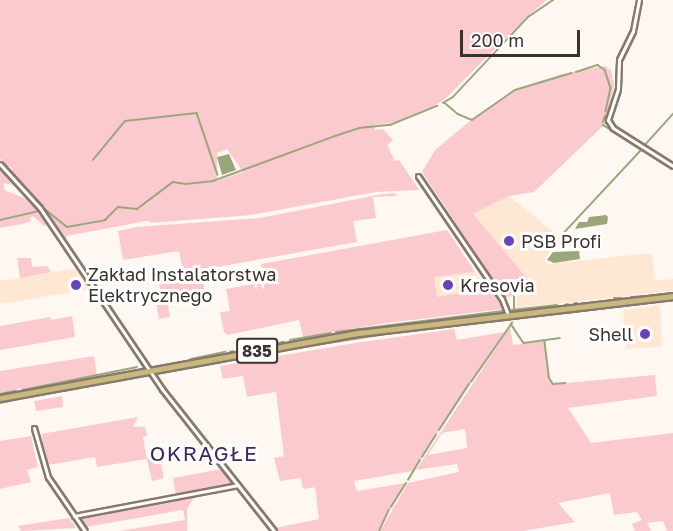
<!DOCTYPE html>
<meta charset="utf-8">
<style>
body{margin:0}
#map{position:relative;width:673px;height:531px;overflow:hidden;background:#fff8f2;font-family:"Golos Text",sans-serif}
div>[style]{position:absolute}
.built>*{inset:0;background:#ffe8d3}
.green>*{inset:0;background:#fbcacf}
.water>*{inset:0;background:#9ca67b}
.stream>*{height:1.5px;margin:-0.75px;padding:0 0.75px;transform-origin:0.75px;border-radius:0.75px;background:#9ca67b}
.roads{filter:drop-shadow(2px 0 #87796b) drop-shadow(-2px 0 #87796b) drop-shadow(0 2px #87796b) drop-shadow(0 -2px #87796b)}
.street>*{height:3px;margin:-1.5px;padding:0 1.5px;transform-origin:1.5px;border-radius:1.5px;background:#fff}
.primary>*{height:5px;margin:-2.5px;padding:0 2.5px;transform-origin:2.5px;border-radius:2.5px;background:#cab97e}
.dots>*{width:16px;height:16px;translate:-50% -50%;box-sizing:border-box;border:3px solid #fff;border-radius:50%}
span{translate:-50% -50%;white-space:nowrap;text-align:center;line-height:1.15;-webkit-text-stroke:6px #fff;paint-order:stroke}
.shield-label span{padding:2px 4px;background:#fff;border:2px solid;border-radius:4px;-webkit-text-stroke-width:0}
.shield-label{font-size:16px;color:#39332d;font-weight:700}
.poi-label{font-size:18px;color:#39332d}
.left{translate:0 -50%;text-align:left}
.right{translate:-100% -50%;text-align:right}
.quarter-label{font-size:21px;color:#382762;letter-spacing:1.5px}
.scale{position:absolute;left:460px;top:30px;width:120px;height:27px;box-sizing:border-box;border:3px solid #39332d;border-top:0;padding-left:8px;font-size:18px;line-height:21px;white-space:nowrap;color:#39332d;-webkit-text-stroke:4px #fff;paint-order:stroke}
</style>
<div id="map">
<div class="built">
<i style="clip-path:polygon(509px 196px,561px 238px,544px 259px,547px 264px,652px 253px,655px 280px,673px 279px,673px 291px,516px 308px,517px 295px,528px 281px,473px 214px)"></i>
<i style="clip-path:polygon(77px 268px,91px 289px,0 304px,0 281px)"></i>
<i style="clip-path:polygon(475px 272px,487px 288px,437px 297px,434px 277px)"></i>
<i style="clip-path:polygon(660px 305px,662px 347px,626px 349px,623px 310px)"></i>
</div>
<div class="green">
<i style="clip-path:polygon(evenodd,0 0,547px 0,529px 15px,445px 99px,427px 111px,395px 122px,375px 125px,375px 130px,383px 129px,393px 140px,387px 145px,395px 161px,399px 160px,419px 190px,376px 192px,251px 215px,150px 223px,150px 221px,146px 221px,67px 236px,66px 239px,44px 208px,45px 205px,40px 206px,15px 179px,11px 167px,5px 166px,0 158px,0 0,227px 149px,243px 172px,217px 181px,217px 153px,227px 149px)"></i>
<i style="clip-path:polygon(605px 66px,611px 70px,614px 86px,605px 124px,534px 192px,509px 196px,473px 214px,526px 277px,513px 296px,505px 297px,422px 172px,435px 150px,476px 116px,516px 89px,562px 74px)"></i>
<i style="clip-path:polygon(0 168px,12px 185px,4px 183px,4px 190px,24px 198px,34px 207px,47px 225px,44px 226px,33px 216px,30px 218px,31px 221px,23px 224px,0 228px)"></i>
<i style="clip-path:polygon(383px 194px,395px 193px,397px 196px,373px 197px,376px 218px,353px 221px,357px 242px,183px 273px,179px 251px,123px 260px,118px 231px,137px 227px,260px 218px)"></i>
<i style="clip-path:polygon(447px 230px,475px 272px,434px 277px,437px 297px,489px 288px,503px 309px,387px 323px,303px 337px,299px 320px,227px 335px,224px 332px,220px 312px,230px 311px,226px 289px,264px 282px,261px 264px)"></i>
<i style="clip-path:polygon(17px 258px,31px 258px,32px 267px,47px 266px,51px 272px,20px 278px)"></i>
<i style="clip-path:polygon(203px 273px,204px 292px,167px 298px,170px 317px,159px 319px,156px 301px,161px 299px,159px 280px)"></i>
<i style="clip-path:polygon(72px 316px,75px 337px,0 350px,0 326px,50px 317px,51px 320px)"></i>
<i style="clip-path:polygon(evenodd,510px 327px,513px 345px,545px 341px,549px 377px,554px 384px,655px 375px,657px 396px,568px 408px,591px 443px,673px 433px,673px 531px,667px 531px,663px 521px,647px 523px,651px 531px,635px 531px,632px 524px,642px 520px,637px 512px,614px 515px,610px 493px,558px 503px,575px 522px,523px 531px,380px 531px,408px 483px,459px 472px,457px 464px,416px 470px,510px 327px,465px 429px,467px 448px,428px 455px,442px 433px,465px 429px)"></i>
<i style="clip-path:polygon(454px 329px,457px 340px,504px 332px,413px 471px,354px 481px,357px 491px,405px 483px,378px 531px,278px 531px,275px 528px,319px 519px,315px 487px,303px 489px,301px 478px,280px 481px,274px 458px,284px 456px,276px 392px,247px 397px,243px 376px,223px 379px,220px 366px,355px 343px)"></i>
<i style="clip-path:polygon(94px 356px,97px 375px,21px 390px,18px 387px,18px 390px,0 394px,0 371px)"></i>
<i style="clip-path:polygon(62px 396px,63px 407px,36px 411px,34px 401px)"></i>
<i style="clip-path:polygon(138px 417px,133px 427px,145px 427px,147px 436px,143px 437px,147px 459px,159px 456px,164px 478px,152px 481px,147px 459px,97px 467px,95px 457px,48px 465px,41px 434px)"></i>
<i style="clip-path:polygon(31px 436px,38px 467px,27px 470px,31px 482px,0 489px,0 441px)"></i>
<i style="clip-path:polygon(222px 469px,233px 485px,176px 495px,173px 478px)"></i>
<i style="clip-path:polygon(195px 496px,187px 509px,187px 531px,120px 531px,185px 520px,183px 510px,86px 527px,80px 518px,81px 516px)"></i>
<i style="clip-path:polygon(69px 518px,76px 528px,21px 531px,18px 526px)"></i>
</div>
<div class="water">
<i style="clip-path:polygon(229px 154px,236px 170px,222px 175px,217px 157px)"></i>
<i style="clip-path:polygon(606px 215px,608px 217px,607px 224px,575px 229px,579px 222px,587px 222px,589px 217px)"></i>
<i style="clip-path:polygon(579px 251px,580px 259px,554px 263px,547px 260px,553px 252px)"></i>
</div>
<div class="stream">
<i style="left:576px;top:72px;width:23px;rotate:-18deg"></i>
<i style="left:598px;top:65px;width:9px;rotate:36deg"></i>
<i style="left:605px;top:70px;width:19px;rotate:72deg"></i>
<i style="left:611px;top:88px;width:24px;rotate:102deg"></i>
<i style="left:443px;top:103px;width:12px;rotate:-31deg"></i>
<i style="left:453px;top:97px;width:110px;rotate:-46.8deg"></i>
<i style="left:528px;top:17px;width:30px;rotate:-34deg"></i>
<i style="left:445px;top:103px;width:17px;rotate:40deg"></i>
<i style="left:458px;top:114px;width:15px;rotate:23deg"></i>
<i style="left:472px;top:120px;width:52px;rotate:-34.9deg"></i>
<i style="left:515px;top:90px;width:59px;rotate:-16.6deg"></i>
<i style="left:603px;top:122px;width:6px;rotate:-72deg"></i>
<i style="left:603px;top:125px;width:41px;rotate:31deg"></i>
<i style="left:645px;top:145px;width:42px;rotate:-47.9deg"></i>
<i style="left:93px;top:160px;width:50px;rotate:-50.6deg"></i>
<i style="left:125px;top:121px;width:72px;rotate:-6.3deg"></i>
<i style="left:197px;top:113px;width:65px;rotate:71.3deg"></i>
<i style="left:45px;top:209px;width:28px;rotate:39deg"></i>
<i style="left:67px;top:227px;width:39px;rotate:-10deg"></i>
<i style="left:105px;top:220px;width:18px;rotate:-45deg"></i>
<i style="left:118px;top:207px;width:19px;rotate:6deg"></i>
<i style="left:137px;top:209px;width:45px;rotate:-36.9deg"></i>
<i style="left:173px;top:182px;width:13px;rotate:9deg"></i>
<i style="left:186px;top:184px;width:27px;rotate:-6deg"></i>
<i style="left:213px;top:181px;width:130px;rotate:-20.2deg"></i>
<i style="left:335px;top:136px;width:25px;rotate:-18deg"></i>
<i style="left:359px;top:128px;width:31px;rotate:-6deg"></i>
<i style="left:390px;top:125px;width:51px;rotate:-22deg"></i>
<i style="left:0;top:220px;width:39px;rotate:-13deg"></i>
<i style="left:561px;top:236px;width:119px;rotate:-47deg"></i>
<i style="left:631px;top:297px;width:14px;rotate:-4deg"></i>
<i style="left:614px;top:298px;width:8px"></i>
<i style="left:575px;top:303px;width:2px"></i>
<i style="left:565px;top:305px;width:3px;rotate:-18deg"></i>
<i style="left:633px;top:305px;width:13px;rotate:-9deg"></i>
<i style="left:619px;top:307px;width:1px;rotate:-90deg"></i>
<i style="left:512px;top:310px;width:45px;rotate:-6.3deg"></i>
<i style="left:514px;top:311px;width:15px;rotate:-90deg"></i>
<i style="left:514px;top:296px;width:20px;rotate:-53deg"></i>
<i style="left:566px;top:313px;width:48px;rotate:-7.1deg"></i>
<i style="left:509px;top:319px;width:50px;rotate:-6.8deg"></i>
<i style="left:479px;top:322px;width:21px;rotate:-5deg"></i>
<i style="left:511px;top:324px;width:23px;rotate:56deg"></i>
<i style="left:524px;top:343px;width:36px;rotate:-8deg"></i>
<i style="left:418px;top:329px;width:55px;rotate:-6.2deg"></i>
<i style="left:336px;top:332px;width:168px;rotate:-7.2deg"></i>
<i style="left:290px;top:340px;width:41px;rotate:-9.9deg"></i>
<i style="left:545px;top:342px;width:35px;rotate:83deg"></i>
<i style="left:549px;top:377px;width:8px;rotate:60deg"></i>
<i style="left:553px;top:384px;width:12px;rotate:-5deg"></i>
<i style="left:269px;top:344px;width:15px;rotate:-8deg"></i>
<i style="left:238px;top:350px;width:25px;rotate:-11deg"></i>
<i style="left:284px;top:350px;width:130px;rotate:-8.9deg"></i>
<i style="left:230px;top:352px;width:3px;rotate:-18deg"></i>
<i style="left:191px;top:359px;width:35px;rotate:-12deg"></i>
<i style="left:235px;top:359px;width:44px;rotate:-10.5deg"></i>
<i style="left:161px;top:373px;width:71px;rotate:-10.5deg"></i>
<i style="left:141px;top:376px;width:6px;rotate:-9deg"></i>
<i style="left:119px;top:380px;width:17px;rotate:-10deg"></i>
<i style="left:471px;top:382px;width:72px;rotate:-55.2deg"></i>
<i style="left:102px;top:383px;width:11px;rotate:-10deg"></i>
<i style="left:85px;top:387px;width:12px;rotate:-14deg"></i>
<i style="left:23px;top:390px;width:116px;rotate:-11.4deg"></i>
<i style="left:63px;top:391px;width:17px;rotate:-10deg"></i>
<i style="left:0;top:394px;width:16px;rotate:-11deg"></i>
<i style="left:23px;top:398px;width:35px;rotate:-10deg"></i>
<i style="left:0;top:403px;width:17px;rotate:-13deg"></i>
<i style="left:439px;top:430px;width:55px;rotate:-56.9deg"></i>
<i style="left:422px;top:457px;width:26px;rotate:-58deg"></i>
<i style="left:408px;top:480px;width:23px;rotate:-59deg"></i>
<i style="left:391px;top:507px;width:28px;rotate:-58deg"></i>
<i style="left:379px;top:531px;width:23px;rotate:-65deg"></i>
</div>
<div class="roads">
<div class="street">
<i style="left:639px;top:0;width:32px;rotate:101deg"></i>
<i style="left:633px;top:31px;width:32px;rotate:116deg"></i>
<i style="left:619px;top:60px;width:29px;rotate:92deg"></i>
<i style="left:618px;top:89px;width:33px;rotate:108deg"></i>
<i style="left:608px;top:120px;width:9px;rotate:58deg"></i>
<i style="left:613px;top:128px;width:71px;rotate:32.3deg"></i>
<i style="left:0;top:164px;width:59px;rotate:47.7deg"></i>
<i style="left:40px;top:208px;width:218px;rotate:56deg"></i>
<i style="left:162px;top:389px;width:181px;rotate:51.7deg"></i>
<i style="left:418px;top:176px;width:149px;rotate:55.7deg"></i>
<i style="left:502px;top:299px;width:17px;rotate:69deg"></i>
<i style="left:34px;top:428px;width:51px;rotate:74.1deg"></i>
<i style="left:48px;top:477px;width:65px;rotate:55.6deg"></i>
<i style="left:74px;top:516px;width:167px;rotate:-10.7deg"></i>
</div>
<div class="primary">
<i style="left:0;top:398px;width:365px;rotate:-10.3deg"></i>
<i style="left:359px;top:333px;width:316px;rotate:-6.7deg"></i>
</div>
</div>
<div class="dots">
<i style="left:509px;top:241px;background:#6742ba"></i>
<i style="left:76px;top:285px;background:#6742ba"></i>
<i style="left:448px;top:285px;background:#6742ba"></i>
<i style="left:645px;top:334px;background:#6742ba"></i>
</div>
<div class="shield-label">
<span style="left:257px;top:351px">835</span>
</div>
<div class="poi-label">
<span class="left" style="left:521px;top:241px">PSB Profi</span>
<span class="left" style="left:88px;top:285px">Zakład Instalatorstwa<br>Elektrycznego</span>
<span class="left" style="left:460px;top:285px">Kresovia</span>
<span class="right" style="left:633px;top:334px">Shell</span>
</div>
<div class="quarter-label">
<span style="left:204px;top:453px">OKRĄGŁE</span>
</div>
<div class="scale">200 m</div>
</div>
